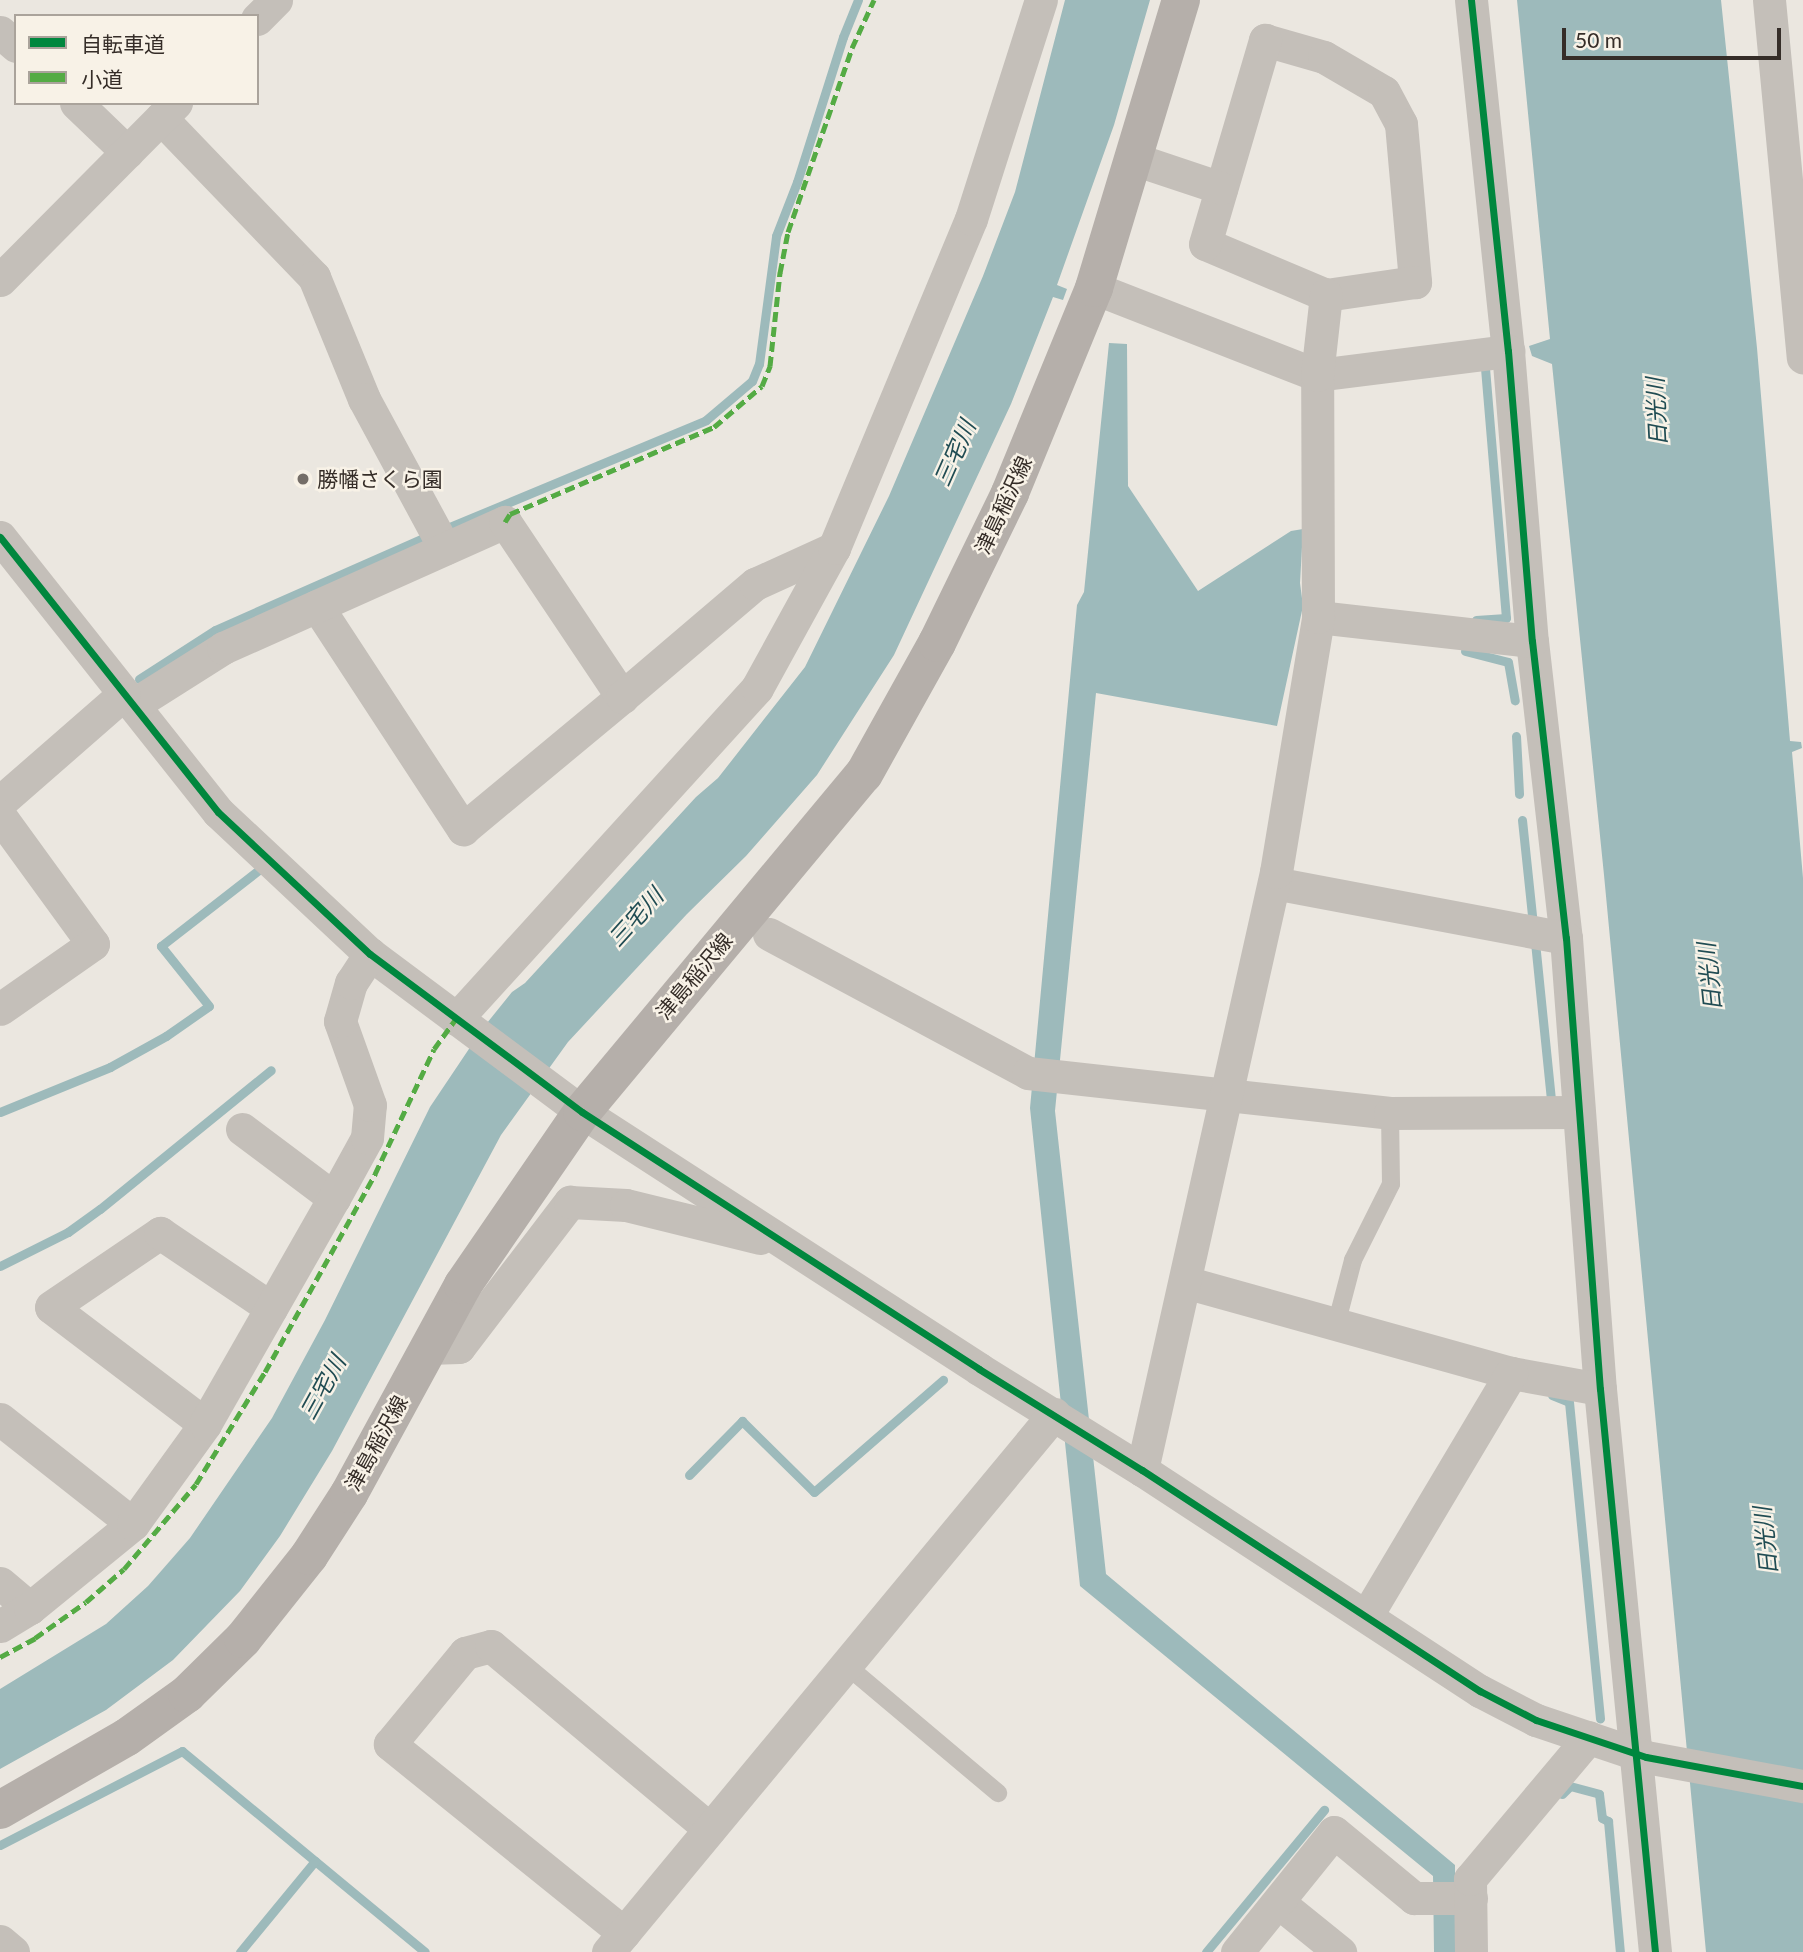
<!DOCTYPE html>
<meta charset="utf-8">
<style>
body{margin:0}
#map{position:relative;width:1803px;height:1952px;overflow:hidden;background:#ebe7e0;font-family:Lato,"Noto Sans JP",sans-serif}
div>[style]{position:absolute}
.water>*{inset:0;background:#9dbabb}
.stream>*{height:9px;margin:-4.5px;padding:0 4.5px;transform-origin:4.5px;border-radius:4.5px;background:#9dbabb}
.service>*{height:18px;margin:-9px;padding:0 9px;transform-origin:9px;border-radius:9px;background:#c4bfb9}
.minor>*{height:33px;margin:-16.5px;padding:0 16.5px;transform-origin:16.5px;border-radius:16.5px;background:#c4bfb9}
.secondary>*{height:38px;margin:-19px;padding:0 19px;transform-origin:19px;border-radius:19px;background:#b5afaa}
.quiet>*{height:5px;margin-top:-2.5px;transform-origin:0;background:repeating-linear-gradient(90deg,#54ab44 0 10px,transparent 0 15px)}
.cycleway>*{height:7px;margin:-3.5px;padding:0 3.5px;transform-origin:3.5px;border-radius:3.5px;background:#00873e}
.dots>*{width:19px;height:19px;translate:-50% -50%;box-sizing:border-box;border:4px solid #f8f2e7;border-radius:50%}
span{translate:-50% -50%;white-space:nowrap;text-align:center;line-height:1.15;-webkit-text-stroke:5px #f8f2e7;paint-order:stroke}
.poi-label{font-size:21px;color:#352d28}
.left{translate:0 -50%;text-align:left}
.street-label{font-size:21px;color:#352d28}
.water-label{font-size:23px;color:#204c53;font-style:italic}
.legend{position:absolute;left:14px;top:14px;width:245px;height:91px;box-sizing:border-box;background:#f8f2e7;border:2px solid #aaa39b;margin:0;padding:9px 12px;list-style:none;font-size:21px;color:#352d28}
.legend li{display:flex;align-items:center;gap:14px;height:35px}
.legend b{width:35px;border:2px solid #aaa39b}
.scale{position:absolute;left:1562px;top:28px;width:219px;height:32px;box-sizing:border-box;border:4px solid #352d28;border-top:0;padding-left:9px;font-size:21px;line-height:24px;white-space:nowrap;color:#352d28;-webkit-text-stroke:5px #f8f2e7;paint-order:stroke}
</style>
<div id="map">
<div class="water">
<i style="clip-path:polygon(1065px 0,1150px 0,1114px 125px,1057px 285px,1067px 289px,1063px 300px,1053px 297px,1011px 404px,894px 655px,817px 775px,746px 856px,687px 914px,568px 1042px,501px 1135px,332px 1451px,280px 1536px,240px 1591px,173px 1660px,106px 1710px,0 1769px,0 1689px,106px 1624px,148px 1586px,190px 1538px,272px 1418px,325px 1320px,430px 1107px,483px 1028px,512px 992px,525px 983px,696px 797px,718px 778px,805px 667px,889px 496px,983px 276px,1015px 192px)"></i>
<i style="clip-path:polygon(1517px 0,1721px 0,1757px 348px,1790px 741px,1801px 742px,1802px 748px,1792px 752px,1803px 878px,1803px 1952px,1706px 1952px,1604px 875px,1552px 364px,1532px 356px,1529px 346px,1550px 339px)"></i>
<i style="clip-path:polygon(1109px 343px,1127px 344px,1128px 486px,1198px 591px,1291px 531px,1303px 529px,1300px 583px,1303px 606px,1277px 726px,1096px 693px,1055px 1111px,1106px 1574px,1455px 1865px,1455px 1952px,1434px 1952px,1433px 1876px,1080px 1586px,1030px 1108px,1077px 605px,1084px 592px)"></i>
</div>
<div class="stream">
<i style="left:1476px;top:620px;width:30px;rotate:-4deg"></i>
<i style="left:1506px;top:618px;width:250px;rotate:-94.8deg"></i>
<i style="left:1465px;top:651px;width:44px;rotate:14.3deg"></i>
<i style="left:1508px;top:662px;width:39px;rotate:80deg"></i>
<i style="left:139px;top:679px;width:90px;rotate:-32.8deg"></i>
<i style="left:215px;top:630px;width:233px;rotate:-23.8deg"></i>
<i style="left:428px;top:536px;width:301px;rotate:-22.6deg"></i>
<i style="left:706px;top:420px;width:60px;rotate:-40.3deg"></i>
<i style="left:752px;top:381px;width:18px;rotate:-68deg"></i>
<i style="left:759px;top:364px;width:129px;rotate:-82.4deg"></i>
<i style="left:776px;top:236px;width:58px;rotate:-68.7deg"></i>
<i style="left:797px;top:182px;width:152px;rotate:-72.4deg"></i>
<i style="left:843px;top:37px;width:40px;rotate:-68deg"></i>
<i style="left:1516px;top:736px;width:58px;rotate:87deg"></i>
<i style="left:1522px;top:820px;width:105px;rotate:84deg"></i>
<i style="left:1535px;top:942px;width:159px;rotate:84.2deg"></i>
<i style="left:0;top:1112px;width:119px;rotate:-22.2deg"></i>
<i style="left:110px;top:1067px;width:64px;rotate:-29deg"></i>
<i style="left:166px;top:1036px;width:52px;rotate:-34.9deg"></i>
<i style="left:209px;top:1006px;width:77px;rotate:-128.7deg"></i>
<i style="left:161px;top:946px;width:125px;rotate:-37.9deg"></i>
<i style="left:0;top:1266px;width:76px;rotate:-26.6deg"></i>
<i style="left:68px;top:1232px;width:39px;rotate:-36deg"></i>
<i style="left:100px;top:1209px;width:220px;rotate:-39.1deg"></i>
<i style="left:1552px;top:1395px;width:18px;rotate:22deg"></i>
<i style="left:1569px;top:1402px;width:318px;rotate:84.4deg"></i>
<i style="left:689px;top:1475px;width:76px;rotate:-45.5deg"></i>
<i style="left:742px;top:1421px;width:101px;rotate:44.6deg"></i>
<i style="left:814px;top:1492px;width:171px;rotate:-41deg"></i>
<i style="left:1562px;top:1794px;width:11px;rotate:-45deg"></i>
<i style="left:1570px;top:1786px;width:30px;rotate:15deg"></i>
<i style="left:1599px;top:1794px;width:24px;rotate:83deg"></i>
<i style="left:1602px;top:1818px;width:7px;rotate:27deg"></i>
<i style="left:1608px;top:1821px;width:132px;rotate:84.8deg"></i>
<i style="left:0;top:1845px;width:205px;rotate:-27.3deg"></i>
<i style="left:182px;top:1751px;width:315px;rotate:39.6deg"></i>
<i style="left:240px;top:1952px;width:118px;rotate:-50.5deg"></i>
<i style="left:1206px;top:1952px;width:185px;rotate:-50.3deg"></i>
</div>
<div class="service">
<i style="left:1336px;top:1325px;width:67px;rotate:-75.3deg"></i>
<i style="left:1353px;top:1260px;width:85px;rotate:-63.4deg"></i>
<i style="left:1391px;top:1184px;width:71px;rotate:-90.8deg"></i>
<i style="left:846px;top:1665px;width:199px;rotate:40.1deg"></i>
</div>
<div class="minor">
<i style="left:1471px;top:0;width:353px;rotate:84deg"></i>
<i style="left:1508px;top:351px;width:291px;rotate:85.3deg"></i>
<i style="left:1532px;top:641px;width:299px;rotate:83.5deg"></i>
<i style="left:1566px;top:938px;width:452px;rotate:85.7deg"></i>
<i style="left:1600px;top:1389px;width:566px;rotate:84.42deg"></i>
<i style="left:1769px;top:0;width:359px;rotate:84.6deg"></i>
<i style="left:257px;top:19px;width:27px;rotate:-45deg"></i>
<i style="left:0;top:32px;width:21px;rotate:41deg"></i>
<i style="left:1265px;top:40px;width:61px;rotate:16.1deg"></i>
<i style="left:1324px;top:57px;width:69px;rotate:30.3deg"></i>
<i style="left:1384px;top:92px;width:36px;rotate:62deg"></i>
<i style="left:1401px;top:124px;width:159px;rotate:84.9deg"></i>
<i style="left:1415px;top:282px;width:90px;rotate:171.7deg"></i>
<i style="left:1326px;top:295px;width:131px;rotate:-157.1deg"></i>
<i style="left:1205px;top:244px;width:213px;rotate:-73.6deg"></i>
<i style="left:76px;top:103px;width:71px;rotate:43.9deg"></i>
<i style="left:161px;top:118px;width:221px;rotate:46.1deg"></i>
<i style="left:314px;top:277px;width:132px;rotate:67.7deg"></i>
<i style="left:364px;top:399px;width:170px;rotate:61.6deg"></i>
<i style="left:1134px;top:159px;width:92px;rotate:18.4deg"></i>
<i style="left:0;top:280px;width:250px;rotate:-45.2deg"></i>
<i style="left:1094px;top:288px;width:239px;rotate:21.3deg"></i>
<i style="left:1317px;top:375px;width:193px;rotate:-7.2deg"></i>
<i style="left:0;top:537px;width:351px;rotate:51.6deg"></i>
<i style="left:218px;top:812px;width:208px;rotate:43.1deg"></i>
<i style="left:370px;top:954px;width:264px;rotate:36.7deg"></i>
<i style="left:582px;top:1112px;width:473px;rotate:32.9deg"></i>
<i style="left:979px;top:1369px;width:192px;rotate:31.8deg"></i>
<i style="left:1142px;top:1470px;width:404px;rotate:33.2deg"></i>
<i style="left:1480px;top:1691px;width:63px;rotate:27.4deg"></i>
<i style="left:1536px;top:1720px;width:116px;rotate:18.6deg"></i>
<i style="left:1646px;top:1757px;width:160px;rotate:10.5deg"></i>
<i style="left:317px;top:606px;width:267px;rotate:56.8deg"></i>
<i style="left:463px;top:829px;width:207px;rotate:-39.7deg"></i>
<i style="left:1318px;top:617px;width:215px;rotate:6.4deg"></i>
<i style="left:133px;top:705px;width:107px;rotate:-32.3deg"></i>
<i style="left:223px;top:648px;width:309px;rotate:-24.1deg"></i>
<i style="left:505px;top:522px;width:211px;rotate:56.2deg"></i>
<i style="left:622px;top:697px;width:175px;rotate:-40.4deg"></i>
<i style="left:755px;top:584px;width:87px;rotate:-24.5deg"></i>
<i style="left:0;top:802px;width:164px;rotate:-41.1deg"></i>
<i style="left:0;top:816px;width:158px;rotate:54deg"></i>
<i style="left:93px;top:944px;width:113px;rotate:145deg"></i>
<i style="left:1274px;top:883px;width:297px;rotate:10.7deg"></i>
<i style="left:769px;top:934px;width:294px;rotate:28.2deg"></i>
<i style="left:1028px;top:1073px;width:364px;rotate:6.3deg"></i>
<i style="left:1390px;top:1113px;width:188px;rotate:-0.3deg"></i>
<i style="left:456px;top:1019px;width:447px;rotate:-47.7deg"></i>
<i style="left:757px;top:688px;width:160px;rotate:-61.2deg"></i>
<i style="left:834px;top:548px;width:356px;rotate:-67.4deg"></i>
<i style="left:971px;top:219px;width:230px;rotate:-72.3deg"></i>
<i style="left:242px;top:1129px;width:115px;rotate:36.9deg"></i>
<i style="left:1185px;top:1282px;width:338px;rotate:15.6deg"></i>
<i style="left:1511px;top:1373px;width:90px;rotate:10.2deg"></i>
<i style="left:428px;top:1348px;width:31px;rotate:-2deg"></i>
<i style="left:459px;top:1347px;width:183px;rotate:-52.6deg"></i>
<i style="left:570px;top:1202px;width:56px;rotate:3.1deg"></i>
<i style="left:626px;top:1205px;width:138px;rotate:13.8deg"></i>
<i style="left:0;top:1419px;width:169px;rotate:38.3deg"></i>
<i style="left:205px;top:1424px;width:193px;rotate:-142.8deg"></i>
<i style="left:51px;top:1307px;width:132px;rotate:-34.2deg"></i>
<i style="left:160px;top:1233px;width:134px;rotate:34deg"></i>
<i style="left:1142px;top:1470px;width:613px;rotate:-77.37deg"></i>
<i style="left:1276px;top:872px;width:258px;rotate:-80.6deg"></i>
<i style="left:1318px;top:617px;width:242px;rotate:-90.2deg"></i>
<i style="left:1317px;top:375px;width:81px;rotate:-83.6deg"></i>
<i style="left:0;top:1583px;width:39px;rotate:40deg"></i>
<i style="left:1367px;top:1615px;width:282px;rotate:-59.2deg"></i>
<i style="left:0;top:1626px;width:35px;rotate:-31deg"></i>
<i style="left:30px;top:1608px;width:133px;rotate:-39.2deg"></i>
<i style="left:133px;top:1524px;width:123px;rotate:-54.2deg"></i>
<i style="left:205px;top:1424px;width:260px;rotate:-60.3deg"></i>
<i style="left:334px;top:1198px;width:68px;rotate:-61.2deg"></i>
<i style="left:367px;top:1138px;width:33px;rotate:-85deg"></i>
<i style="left:370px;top:1105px;width:89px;rotate:-109.7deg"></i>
<i style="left:340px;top:1021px;width:40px;rotate:-74deg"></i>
<i style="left:351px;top:983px;width:35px;rotate:-57deg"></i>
<i style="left:1278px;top:1902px;width:80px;rotate:38.9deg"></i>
<i style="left:624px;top:1933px;width:301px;rotate:-141.1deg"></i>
<i style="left:390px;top:1744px;width:118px;rotate:-50.5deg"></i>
<i style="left:465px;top:1653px;width:27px;rotate:-15deg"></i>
<i style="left:491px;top:1646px;width:285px;rotate:39.9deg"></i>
<i style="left:0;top:1941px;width:17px;rotate:40deg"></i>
<i style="left:608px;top:1952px;width:699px;rotate:-50.34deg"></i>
<i style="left:1237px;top:1952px;width:154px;rotate:-51.1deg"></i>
<i style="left:1334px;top:1832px;width:104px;rotate:39.5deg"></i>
<i style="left:1414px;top:1898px;width:57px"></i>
<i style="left:1471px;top:1952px;width:73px;rotate:-90.8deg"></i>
<i style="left:1470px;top:1879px;width:185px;rotate:-50deg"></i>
</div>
<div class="secondary">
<i style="left:0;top:1810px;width:146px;rotate:-29.9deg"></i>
<i style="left:127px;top:1737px;width:74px;rotate:-35.6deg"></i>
<i style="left:187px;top:1694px;width:78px;rotate:-44.5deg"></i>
<i style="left:243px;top:1639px;width:106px;rotate:-51.5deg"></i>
<i style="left:309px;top:1556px;width:74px;rotate:-57.2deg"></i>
<i style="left:349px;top:1494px;width:238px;rotate:-61.4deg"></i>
<i style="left:463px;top:1285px;width:210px;rotate:-55.5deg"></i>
<i style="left:582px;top:1112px;width:440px;rotate:-50.2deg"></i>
<i style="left:864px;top:774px;width:150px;rotate:-60.9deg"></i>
<i style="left:937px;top:643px;width:167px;rotate:-64deg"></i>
<i style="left:1010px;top:493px;width:222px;rotate:-67.7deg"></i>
<i style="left:1094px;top:288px;width:301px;rotate:-73.2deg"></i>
</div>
<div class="quiet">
<i style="left:505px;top:522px;width:9px;rotate:-58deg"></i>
<i style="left:510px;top:514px;width:222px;rotate:-23.1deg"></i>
<i style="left:714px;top:427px;width:63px;rotate:-40.5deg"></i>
<i style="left:762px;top:386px;width:22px;rotate:-68deg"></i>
<i style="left:770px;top:366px;width:94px;rotate:-83.9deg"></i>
<i style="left:780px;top:273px;width:42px;rotate:-79deg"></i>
<i style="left:788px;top:232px;width:195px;rotate:-70.8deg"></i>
<i style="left:852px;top:48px;width:53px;rotate:-65.4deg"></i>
<i style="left:0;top:1657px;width:40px;rotate:-28deg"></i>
<i style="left:35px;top:1638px;width:62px;rotate:-35.2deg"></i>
<i style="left:86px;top:1602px;width:50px;rotate:-41deg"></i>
<i style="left:124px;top:1569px;width:111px;rotate:-49.7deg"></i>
<i style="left:196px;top:1484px;width:132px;rotate:-58.4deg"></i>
<i style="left:265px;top:1372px;width:227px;rotate:-60.9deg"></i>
<i style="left:375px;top:1174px;width:138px;rotate:-64.7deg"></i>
<i style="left:434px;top:1049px;width:37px;rotate:-54deg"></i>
</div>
<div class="cycleway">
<i style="left:1471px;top:0;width:353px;rotate:84deg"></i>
<i style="left:1508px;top:351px;width:291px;rotate:85.3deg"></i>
<i style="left:1532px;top:641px;width:299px;rotate:83.5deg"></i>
<i style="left:1566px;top:938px;width:452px;rotate:85.7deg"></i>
<i style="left:1600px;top:1389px;width:566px;rotate:84.42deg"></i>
<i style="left:0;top:537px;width:351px;rotate:51.6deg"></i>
<i style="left:218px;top:812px;width:208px;rotate:43.1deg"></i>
<i style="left:370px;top:954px;width:264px;rotate:36.7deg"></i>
<i style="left:582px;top:1112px;width:473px;rotate:32.9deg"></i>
<i style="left:979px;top:1369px;width:192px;rotate:31.8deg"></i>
<i style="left:1142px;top:1470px;width:404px;rotate:33.2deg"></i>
<i style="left:1480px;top:1691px;width:63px;rotate:27.4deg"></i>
<i style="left:1536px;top:1720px;width:116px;rotate:18.6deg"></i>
<i style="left:1646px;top:1757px;width:160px;rotate:10.5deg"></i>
</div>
<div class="dots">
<i style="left:303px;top:479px;background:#756e68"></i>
</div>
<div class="poi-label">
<span class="left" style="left:317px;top:479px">勝幡さくら園</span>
</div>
<div class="street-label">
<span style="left:1003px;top:505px;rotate:-65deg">津島稲沢線</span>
<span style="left:694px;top:976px;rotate:-50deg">津島稲沢線</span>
<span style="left:376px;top:1443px;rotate:-61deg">津島稲沢線</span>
</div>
<div class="water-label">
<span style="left:1656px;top:412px;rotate:-93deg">日光川</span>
<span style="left:954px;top:453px;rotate:-66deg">三宅川</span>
<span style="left:635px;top:917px;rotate:-48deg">三宅川</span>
<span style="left:1709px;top:977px;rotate:-96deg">日光川</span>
<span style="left:322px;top:1387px;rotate:-61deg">三宅川</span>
<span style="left:1765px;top:1541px;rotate:-96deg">日光川</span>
</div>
<ul class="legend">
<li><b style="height:9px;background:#00873e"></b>自転車道</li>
<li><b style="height:9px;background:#54ab44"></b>小道</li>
</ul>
<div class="scale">50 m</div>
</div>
